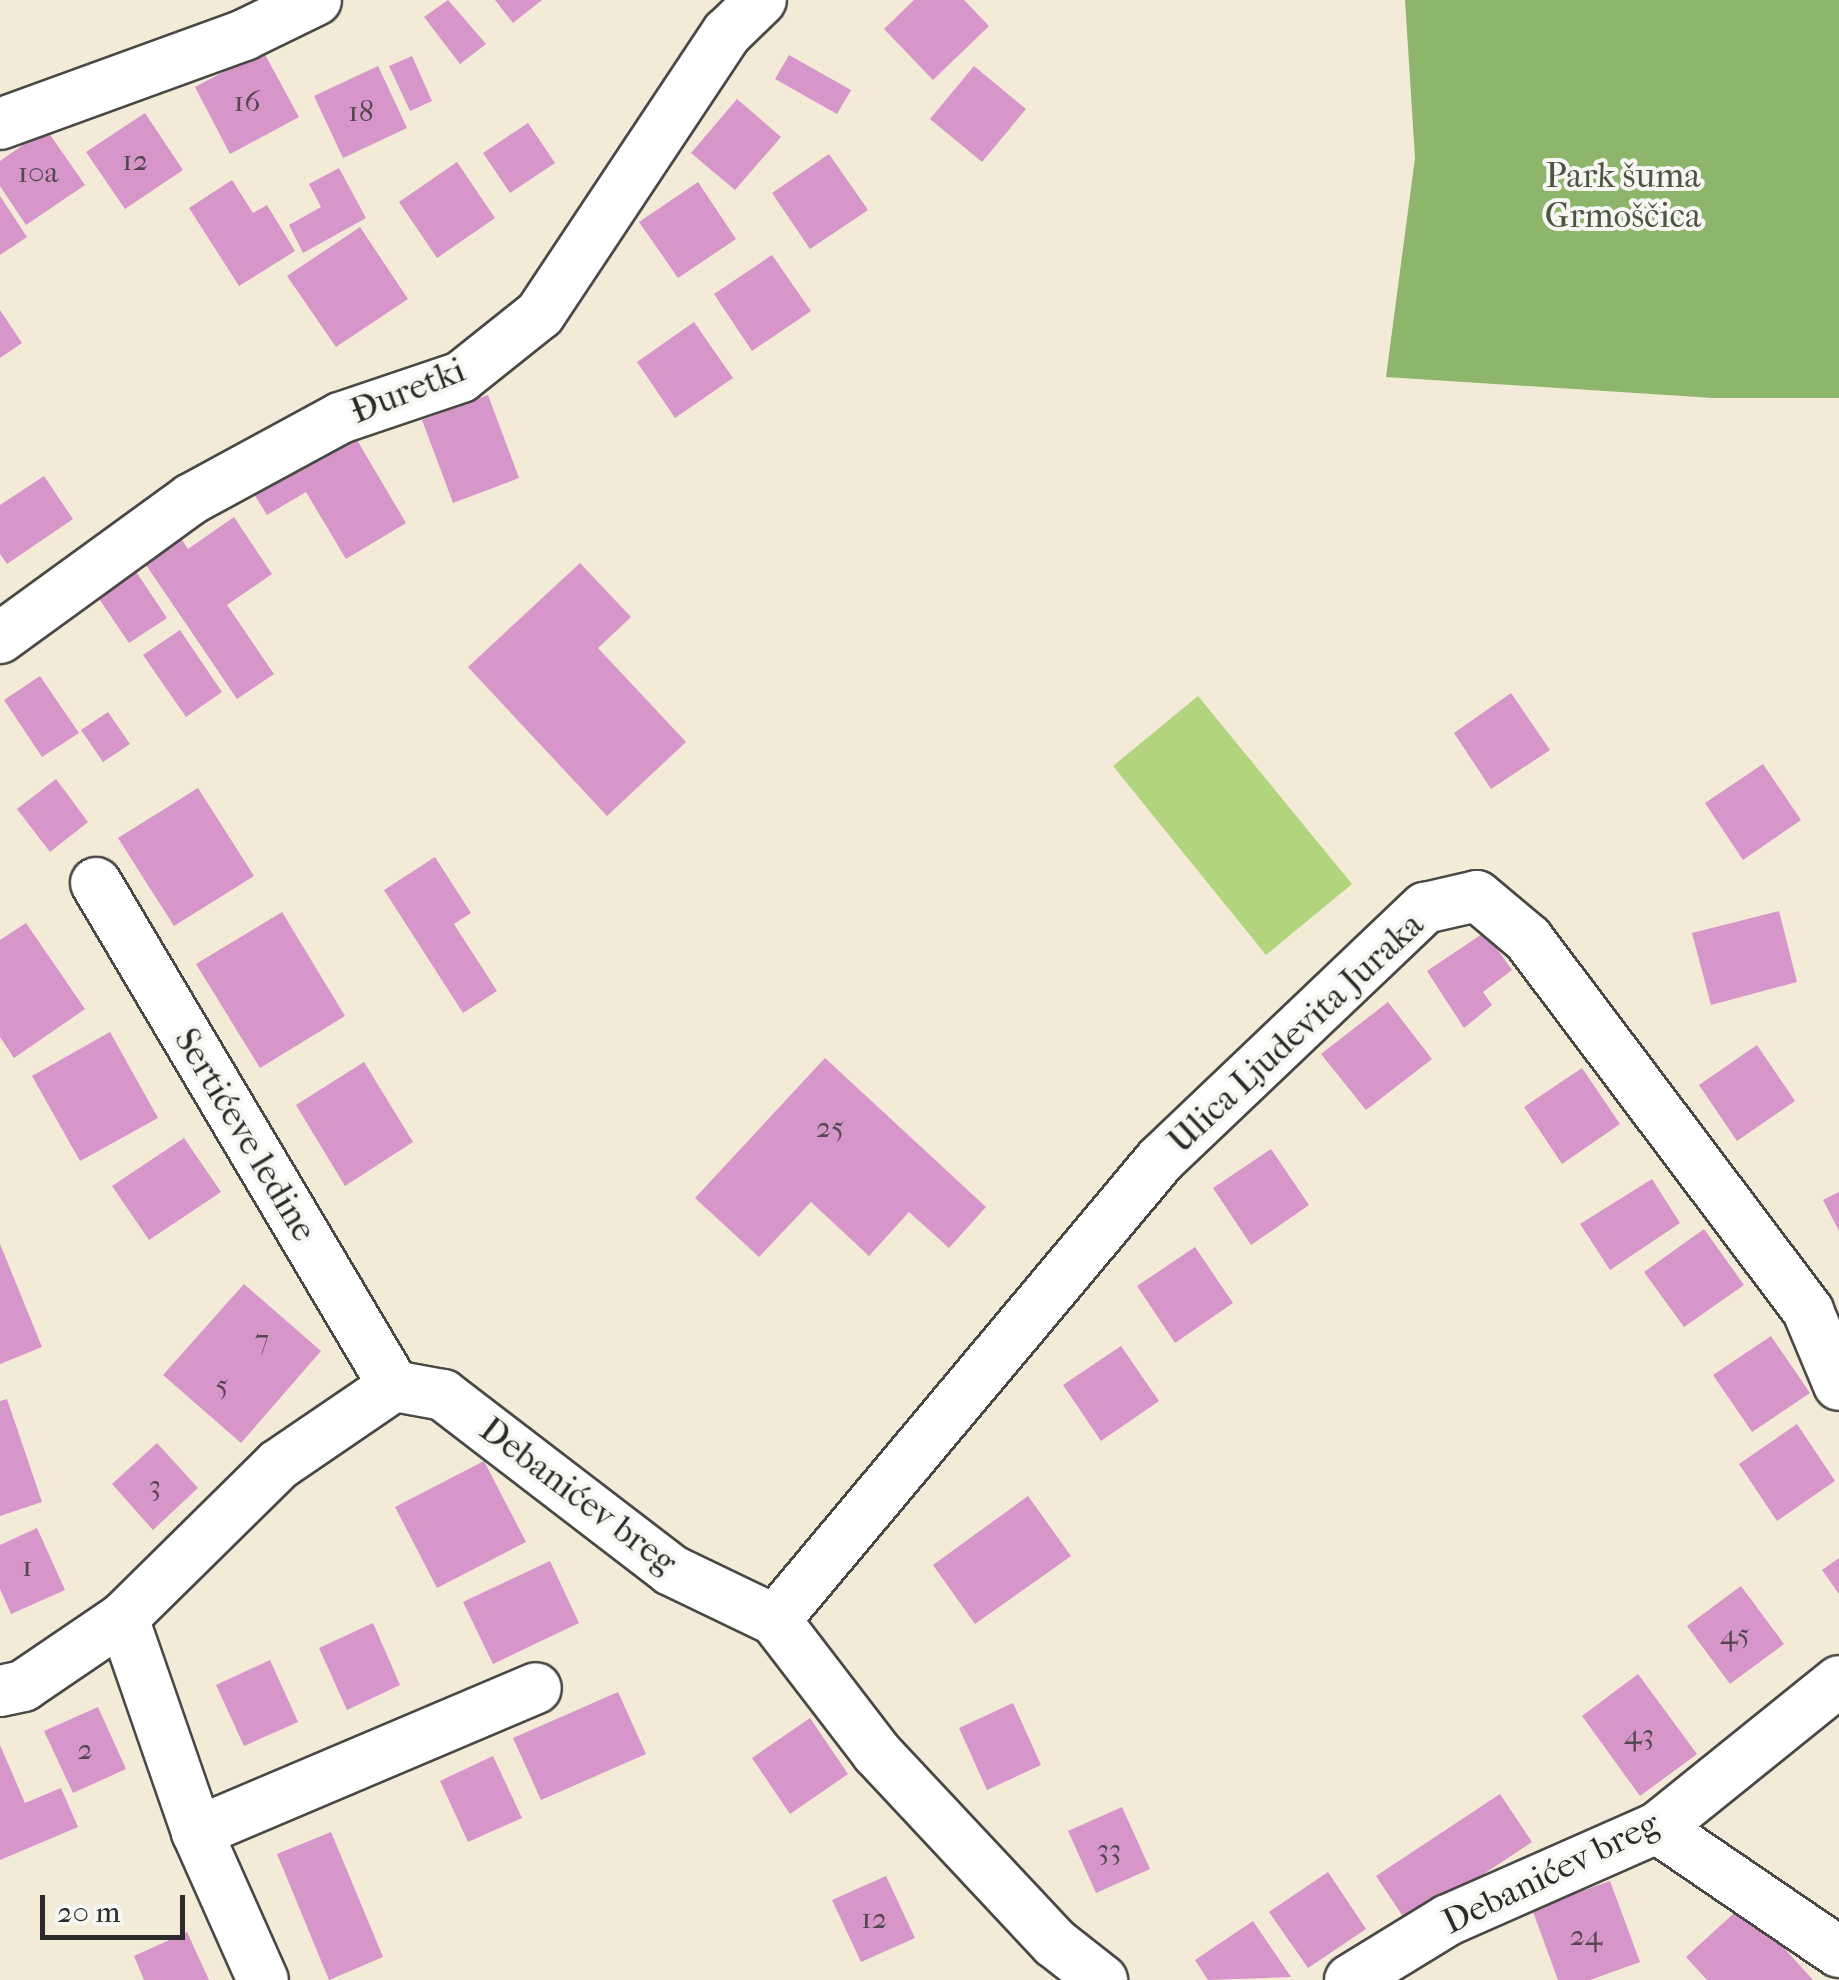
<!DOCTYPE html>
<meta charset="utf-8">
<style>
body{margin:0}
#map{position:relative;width:1839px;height:1980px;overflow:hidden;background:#f4ead8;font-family:"IM FELL French Canon",serif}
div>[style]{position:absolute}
.green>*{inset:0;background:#b2d47c}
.forest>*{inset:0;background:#8db66c}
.building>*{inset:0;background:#d696c9}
.roads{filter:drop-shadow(2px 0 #494845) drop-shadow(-2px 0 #494845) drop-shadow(0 2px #494845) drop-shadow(0 -2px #494845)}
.street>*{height:50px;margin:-25px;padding:0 25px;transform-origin:25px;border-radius:25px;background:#fff}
span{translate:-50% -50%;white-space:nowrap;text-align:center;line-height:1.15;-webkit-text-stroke:8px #f6f6f2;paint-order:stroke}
.number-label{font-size:30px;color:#564652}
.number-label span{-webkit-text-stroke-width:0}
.park-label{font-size:35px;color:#4d553f}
.street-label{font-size:35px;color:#2b2b2b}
.scale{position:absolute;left:40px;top:1895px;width:145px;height:45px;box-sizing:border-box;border:5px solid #2b2b2b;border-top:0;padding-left:12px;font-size:30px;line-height:35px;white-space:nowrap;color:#2b2b2b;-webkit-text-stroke:8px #f6f6f2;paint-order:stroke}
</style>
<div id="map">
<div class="green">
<i style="clip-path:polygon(1198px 696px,1352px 884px,1266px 955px,1113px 766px)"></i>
</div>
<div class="forest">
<i style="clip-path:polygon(1405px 0,1839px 0,1839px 398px,1713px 398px,1386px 377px,1415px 158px)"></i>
</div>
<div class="building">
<i style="clip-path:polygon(448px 0,486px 44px,460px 64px,424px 17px)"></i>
<i style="clip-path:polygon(495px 0,542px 0,513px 23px)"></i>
<i style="clip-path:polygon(914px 0,964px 0,989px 26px,933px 80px,884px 29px)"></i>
<i style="clip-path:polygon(263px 51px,299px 117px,230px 154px,195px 87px)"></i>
<i style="clip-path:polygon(789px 55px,851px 90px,837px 114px,775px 79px)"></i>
<i style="clip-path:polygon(412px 56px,432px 101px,410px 111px,389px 66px)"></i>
<i style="clip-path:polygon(378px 66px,407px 128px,343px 158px,314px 96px)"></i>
<i style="clip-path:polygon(974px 66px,1026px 109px,982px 162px,930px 119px)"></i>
<i style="clip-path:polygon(737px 99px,781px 137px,735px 190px,691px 153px)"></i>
<i style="clip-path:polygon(145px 113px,183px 170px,125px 209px,86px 152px)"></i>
<i style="clip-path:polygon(528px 123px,555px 163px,510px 193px,483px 153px)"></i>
<i style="clip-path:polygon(46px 129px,85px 185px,26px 225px,0 186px,0 161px)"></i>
<i style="clip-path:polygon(829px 154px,868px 210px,810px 249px,772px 193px)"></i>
<i style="clip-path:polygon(457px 162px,495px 218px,437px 258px,399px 202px)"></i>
<i style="clip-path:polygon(339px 168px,366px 218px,303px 253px,289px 225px,321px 207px,309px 184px)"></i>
<i style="clip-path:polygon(232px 180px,253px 213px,267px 205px,295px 251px,239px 286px,189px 208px)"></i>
<i style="clip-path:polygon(698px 182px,736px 239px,678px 278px,639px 222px)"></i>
<i style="clip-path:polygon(0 196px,27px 237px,0 255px)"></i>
<i style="clip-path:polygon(360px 227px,408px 299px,336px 347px,287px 276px)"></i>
<i style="clip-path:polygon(772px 255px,811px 311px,752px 351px,714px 294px)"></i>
<i style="clip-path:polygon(0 310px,22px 343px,0 358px)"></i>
<i style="clip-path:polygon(694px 322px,733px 378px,675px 418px,637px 362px)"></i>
<i style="clip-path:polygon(488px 395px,519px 478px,453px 503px,422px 420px)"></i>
<i style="clip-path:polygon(351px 430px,406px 523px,346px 559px,306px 492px,267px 515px,251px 489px)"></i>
<i style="clip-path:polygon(44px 476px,73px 519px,7px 564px,0 554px,0 505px)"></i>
<i style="clip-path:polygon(234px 517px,272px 574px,227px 605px,274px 674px,237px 699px,144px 562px,180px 537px,188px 549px)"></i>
<i style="clip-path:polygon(129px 561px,167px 618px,129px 643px,91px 587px)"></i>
<i style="clip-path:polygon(580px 563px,631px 617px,598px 648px,686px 742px,607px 816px,468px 667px)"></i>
<i style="clip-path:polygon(180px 630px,222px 692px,186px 717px,143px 655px)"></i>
<i style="clip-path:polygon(40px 676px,79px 733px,42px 757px,4px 700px)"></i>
<i style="clip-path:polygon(1511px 693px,1550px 750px,1491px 789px,1454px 733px)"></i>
<i style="clip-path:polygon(108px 712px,130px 744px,103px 762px,81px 730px)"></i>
<i style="clip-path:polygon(1763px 764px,1801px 820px,1743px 860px,1705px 803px)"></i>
<i style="clip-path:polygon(56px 779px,88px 822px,50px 852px,17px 809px)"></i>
<i style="clip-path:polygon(198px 788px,254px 876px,174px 926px,118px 838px)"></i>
<i style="clip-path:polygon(435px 857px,471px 913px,454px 924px,497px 991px,463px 1013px,384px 890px)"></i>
<i style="clip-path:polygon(1779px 911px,1797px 982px,1711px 1005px,1692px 933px)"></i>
<i style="clip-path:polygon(282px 912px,345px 1016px,260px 1068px,196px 964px)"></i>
<i style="clip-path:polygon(26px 923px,85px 1009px,14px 1058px,0 1037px,0 940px)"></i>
<i style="clip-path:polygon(1485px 932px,1512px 970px,1483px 992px,1492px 1005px,1464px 1028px,1427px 971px)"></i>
<i style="clip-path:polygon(1388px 1002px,1432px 1059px,1366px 1110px,1321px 1054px)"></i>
<i style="clip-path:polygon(110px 1032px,158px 1118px,80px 1161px,32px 1076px)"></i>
<i style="clip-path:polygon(1757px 1045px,1795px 1101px,1737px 1141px,1699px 1085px)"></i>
<i style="clip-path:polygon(825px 1058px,986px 1207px,949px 1248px,909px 1212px,869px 1256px,811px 1202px,759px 1257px,695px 1198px)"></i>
<i style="clip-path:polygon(364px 1062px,413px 1142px,345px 1186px,296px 1105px)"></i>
<i style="clip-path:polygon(1582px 1068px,1620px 1124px,1562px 1164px,1524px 1107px)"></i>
<i style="clip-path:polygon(184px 1138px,221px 1192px,149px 1240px,112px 1186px)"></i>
<i style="clip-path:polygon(1271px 1149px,1309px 1205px,1251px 1245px,1213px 1188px)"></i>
<i style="clip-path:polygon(1652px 1179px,1680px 1223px,1610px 1270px,1580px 1224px)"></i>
<i style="clip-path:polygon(1839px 1192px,1839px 1231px,1823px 1200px)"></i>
<i style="clip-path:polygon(1704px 1229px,1744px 1285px,1684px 1327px,1644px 1272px)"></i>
<i style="clip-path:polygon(0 1244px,42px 1347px,0 1364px)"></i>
<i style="clip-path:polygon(1195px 1247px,1233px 1303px,1175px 1343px,1137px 1286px)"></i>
<i style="clip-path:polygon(244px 1284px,321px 1351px,241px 1443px,163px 1375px)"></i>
<i style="clip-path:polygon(1771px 1336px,1810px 1393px,1752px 1432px,1713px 1375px)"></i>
<i style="clip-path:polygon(1121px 1346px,1159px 1401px,1101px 1441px,1063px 1385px)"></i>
<i style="clip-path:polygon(7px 1399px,42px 1502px,0 1516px,0 1401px)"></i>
<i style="clip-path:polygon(1797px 1424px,1835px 1481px,1777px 1521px,1739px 1464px)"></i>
<i style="clip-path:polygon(157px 1443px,198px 1488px,153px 1530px,112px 1484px)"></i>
<i style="clip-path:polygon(484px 1461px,526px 1542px,437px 1588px,395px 1507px)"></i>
<i style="clip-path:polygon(1028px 1496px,1071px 1556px,975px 1624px,933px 1565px)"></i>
<i style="clip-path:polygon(37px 1528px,65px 1590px,11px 1614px,0 1589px,0 1545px)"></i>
<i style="clip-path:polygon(1839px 1558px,1839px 1594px,1822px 1570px)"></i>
<i style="clip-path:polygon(550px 1561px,579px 1623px,493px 1664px,463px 1602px)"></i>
<i style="clip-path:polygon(1741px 1586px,1784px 1644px,1730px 1684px,1687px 1626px)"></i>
<i style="clip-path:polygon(373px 1623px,400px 1685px,347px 1710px,319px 1648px)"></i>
<i style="clip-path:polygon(270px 1660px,298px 1722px,244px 1746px,216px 1685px)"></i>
<i style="clip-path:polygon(1638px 1674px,1697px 1754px,1640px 1796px,1582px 1716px)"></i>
<i style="clip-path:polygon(618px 1692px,646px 1754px,541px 1800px,513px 1738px)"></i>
<i style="clip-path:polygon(1013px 1703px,1041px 1765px,987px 1790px,959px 1728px)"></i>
<i style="clip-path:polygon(98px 1707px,126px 1769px,73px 1793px,44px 1731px)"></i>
<i style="clip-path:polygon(810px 1718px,848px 1774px,790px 1814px,752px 1758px)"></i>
<i style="clip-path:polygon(0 1745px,25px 1803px,61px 1788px,78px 1827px,0 1860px)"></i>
<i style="clip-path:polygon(493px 1756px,522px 1818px,468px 1842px,440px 1781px)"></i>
<i style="clip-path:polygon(1500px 1794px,1532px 1842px,1408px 1924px,1376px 1876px)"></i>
<i style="clip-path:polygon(1122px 1807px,1150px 1869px,1096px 1893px,1068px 1831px)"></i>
<i style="clip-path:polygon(331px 1832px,383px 1957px,329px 1980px,277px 1854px)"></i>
<i style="clip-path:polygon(1328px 1872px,1366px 1929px,1308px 1968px,1269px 1912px)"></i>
<i style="clip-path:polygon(886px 1876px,915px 1938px,861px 1962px,832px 1900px)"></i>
<i style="clip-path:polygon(1610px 1881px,1640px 1962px,1590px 1980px,1558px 1980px,1532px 1909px)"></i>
<i style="clip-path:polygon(1744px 1904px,1813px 1980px,1707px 1980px,1686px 1957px)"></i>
<i style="clip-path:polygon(1253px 1921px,1291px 1977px,1208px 1980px,1195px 1960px)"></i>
<i style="clip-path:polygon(187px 1932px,209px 1980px,144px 1980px,134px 1956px)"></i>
</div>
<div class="roads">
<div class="street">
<i style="left:0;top:124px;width:260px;rotate:-20deg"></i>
<i style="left:244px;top:35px;width:80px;rotate:-25.9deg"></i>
<i style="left:0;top:638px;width:236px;rotate:-36deg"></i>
<i style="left:191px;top:499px;width:170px;rotate:-28.5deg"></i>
<i style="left:340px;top:418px;width:128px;rotate:-18.7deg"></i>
<i style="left:461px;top:377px;width:101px;rotate:-38.6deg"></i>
<i style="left:540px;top:314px;width:338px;rotate:-56.4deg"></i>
<i style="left:727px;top:33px;width:47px;rotate:-44.1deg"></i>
<i style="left:96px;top:883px;width:585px;rotate:59.36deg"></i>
<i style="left:123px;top:1618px;width:226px;rotate:70.9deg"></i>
<i style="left:197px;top:1832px;width:162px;rotate:66deg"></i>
<i style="left:775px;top:1620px;width:600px;rotate:-50.07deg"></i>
<i style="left:1160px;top:1160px;width:366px;rotate:-43.6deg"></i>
<i style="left:1425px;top:908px;width:53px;rotate:-13deg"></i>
<i style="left:1477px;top:896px;width:67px;rotate:40.1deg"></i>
<i style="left:1528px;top:939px;width:466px;rotate:53deg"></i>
<i style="left:1808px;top:1311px;width:80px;rotate:67.3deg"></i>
<i style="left:0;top:1691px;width:24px;rotate:-12deg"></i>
<i style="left:23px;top:1686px;width:121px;rotate:-34.2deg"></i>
<i style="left:123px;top:1618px;width:218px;rotate:-44.6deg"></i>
<i style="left:278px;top:1465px;width:140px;rotate:-34.3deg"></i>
<i style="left:394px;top:1386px;width:50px;rotate:10.4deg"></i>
<i style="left:443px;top:1395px;width:287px;rotate:37.5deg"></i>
<i style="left:671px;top:1570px;width:115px;rotate:25.7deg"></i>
<i style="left:775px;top:1620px;width:168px;rotate:52.5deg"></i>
<i style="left:877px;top:1753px;width:260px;rotate:46.9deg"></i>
<i style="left:1055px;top:1943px;width:60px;rotate:38.2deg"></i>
<i style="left:1657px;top:1828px;width:220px;rotate:34.3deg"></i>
<i style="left:197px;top:1832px;width:368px;rotate:-23deg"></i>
<i style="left:1350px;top:1980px;width:115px;rotate:-31.5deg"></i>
<i style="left:1448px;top:1920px;width:228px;rotate:-23.8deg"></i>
<i style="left:1657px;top:1828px;width:234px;rotate:-38.9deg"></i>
</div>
</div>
<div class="number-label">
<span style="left:247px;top:102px">16</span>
<span style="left:361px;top:112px">18</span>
<span style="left:135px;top:161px">12</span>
<span style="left:38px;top:173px">10a</span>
<span style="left:830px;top:1128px">25</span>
<span style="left:262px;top:1340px">7</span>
<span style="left:222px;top:1386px">5</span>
<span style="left:155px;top:1486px">3</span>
<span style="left:27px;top:1567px">1</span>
<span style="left:1735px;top:1635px">45</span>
<span style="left:1639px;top:1735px">43</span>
<span style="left:85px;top:1750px">2</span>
<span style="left:1109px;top:1850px">33</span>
<span style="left:874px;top:1919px">12</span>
<span style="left:1586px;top:1936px">24</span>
</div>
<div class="park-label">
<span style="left:1623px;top:196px">Park šuma<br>Grmoščica</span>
</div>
<div class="street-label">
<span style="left:408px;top:391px;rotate:-22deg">Đuretki</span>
<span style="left:1296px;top:1033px;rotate:-43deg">Ulica Ljudevita Juraka</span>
<span style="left:245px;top:1135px;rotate:59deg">Sertićeve ledine</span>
<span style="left:578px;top:1496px;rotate:37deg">Debanićev breg</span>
<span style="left:1551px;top:1873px;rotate:-26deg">Debanićev breg</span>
</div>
<div class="scale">20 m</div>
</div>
